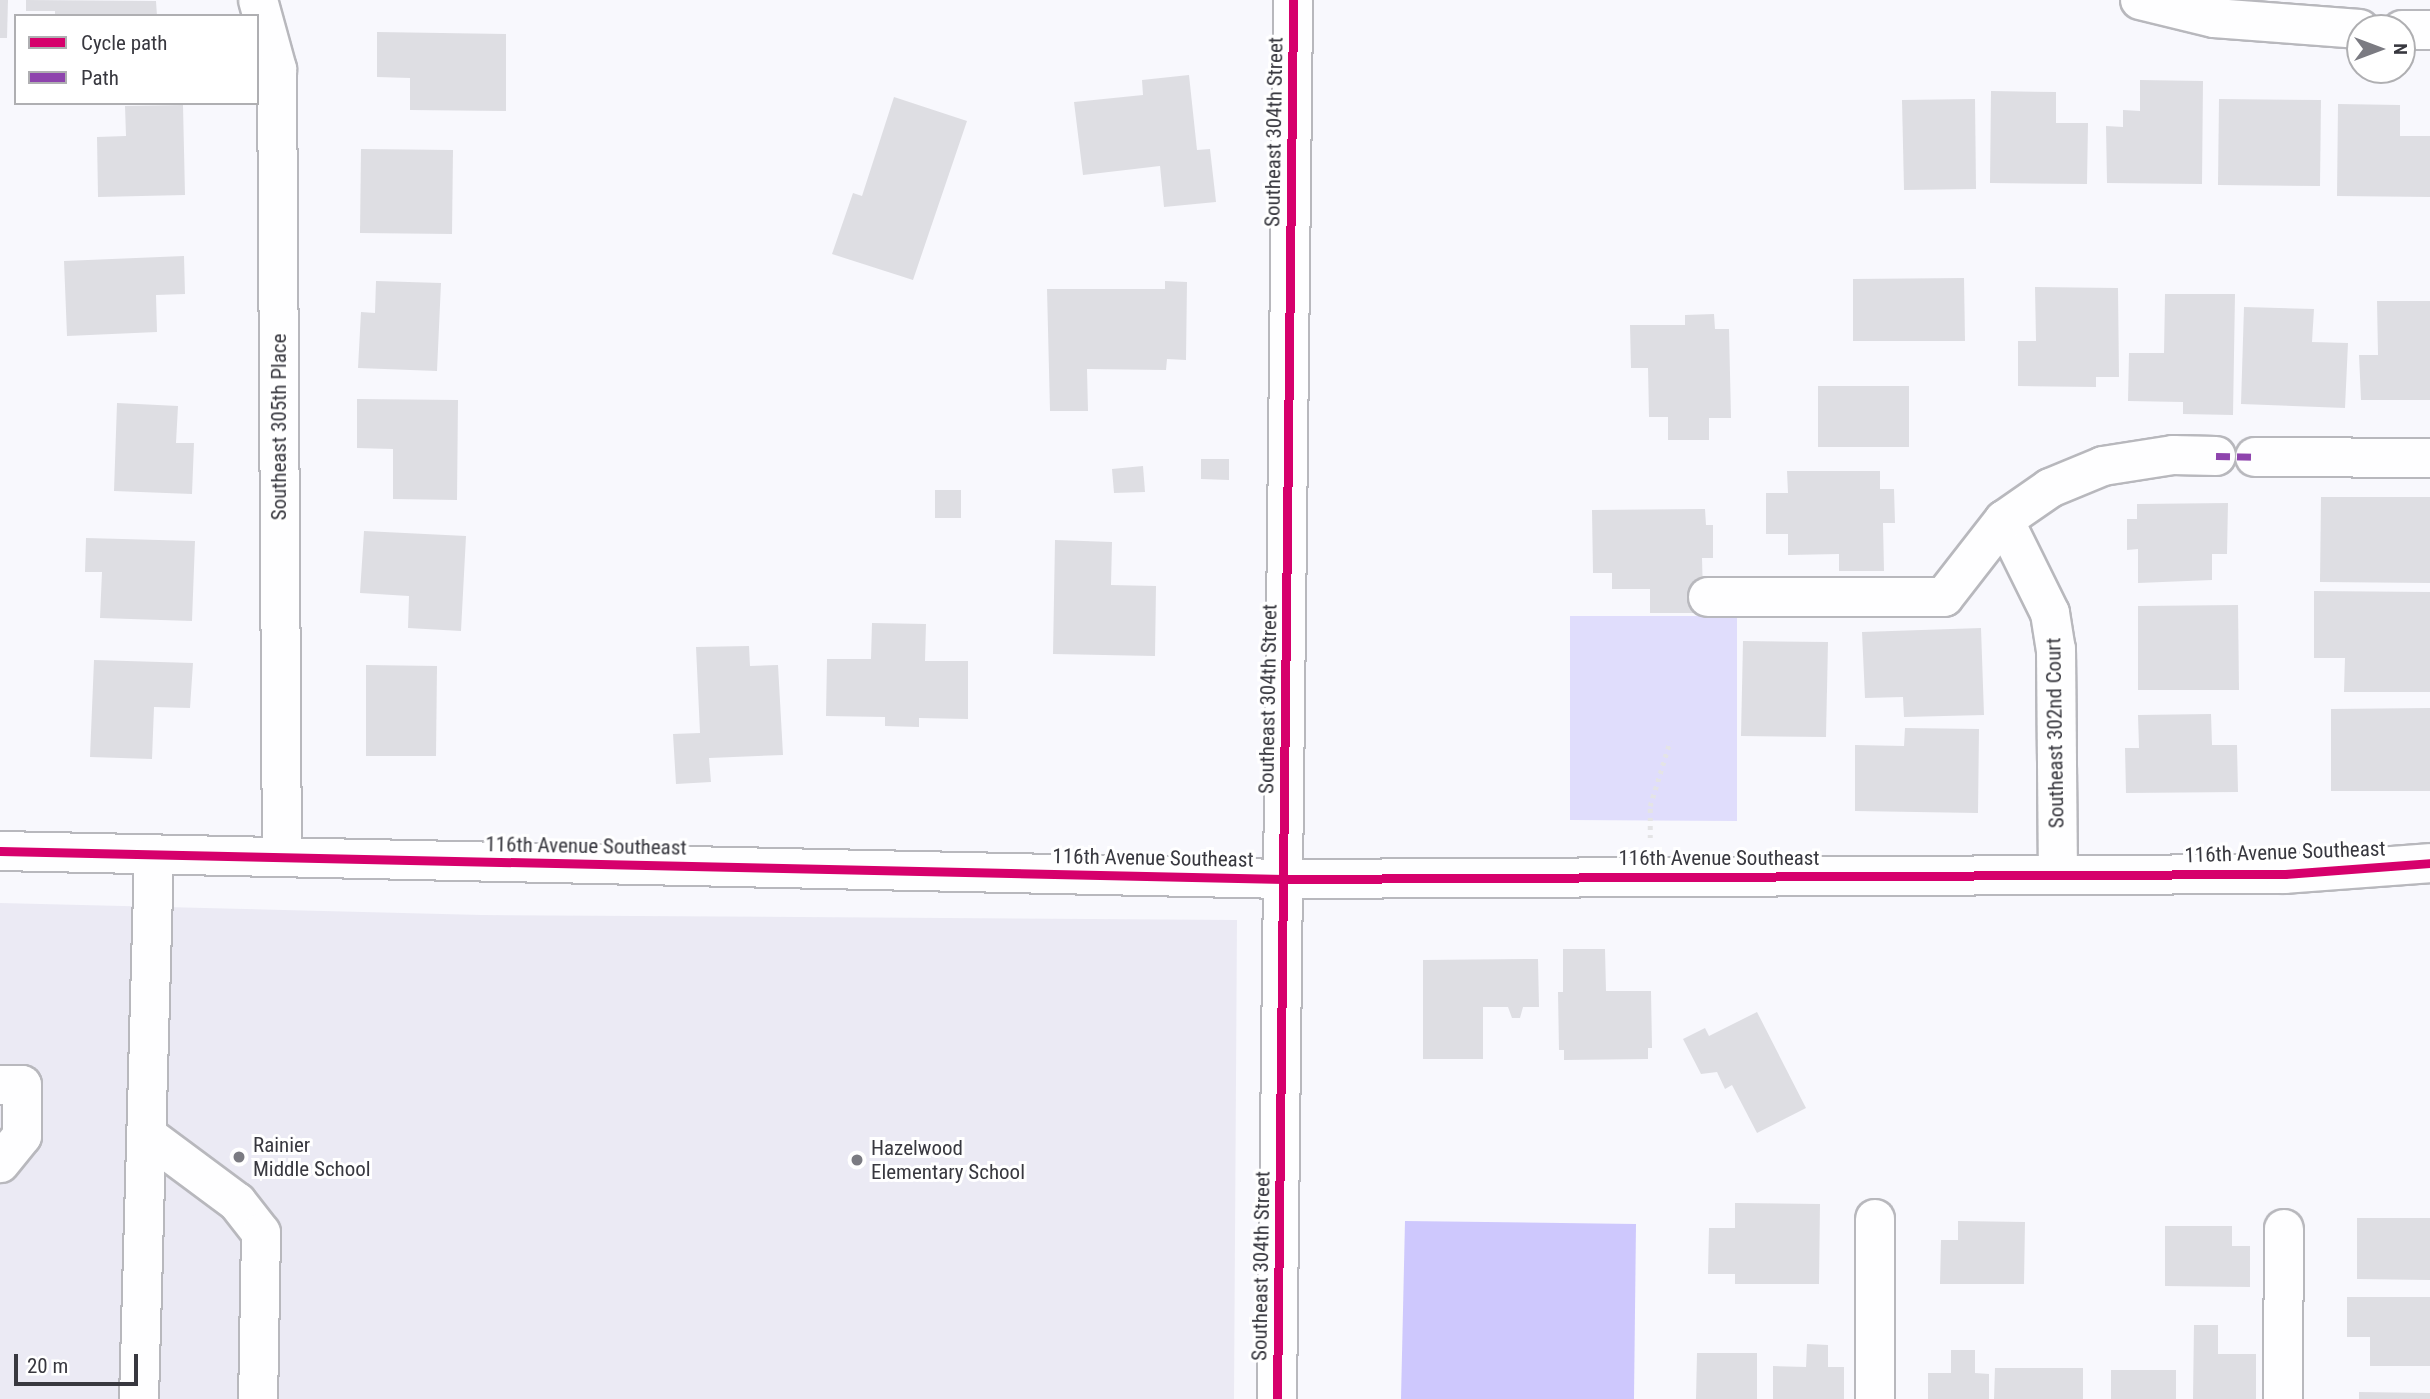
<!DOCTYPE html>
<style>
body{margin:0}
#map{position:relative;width:2430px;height:1399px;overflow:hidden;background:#f8f8fd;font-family:"Roboto Condensed",sans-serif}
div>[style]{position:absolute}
.built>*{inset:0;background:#ebeaf4}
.green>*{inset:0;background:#e0ddfc}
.water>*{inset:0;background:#cec8fd}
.building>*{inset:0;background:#dedee3}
.path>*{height:4.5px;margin-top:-2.25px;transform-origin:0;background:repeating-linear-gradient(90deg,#e4e4e6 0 3.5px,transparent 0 8.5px)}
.roads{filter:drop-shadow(2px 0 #b8b8bd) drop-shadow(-2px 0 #b8b8bd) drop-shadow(0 2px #b8b8bd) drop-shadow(0 -2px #b8b8bd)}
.minor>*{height:38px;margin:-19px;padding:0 19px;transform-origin:19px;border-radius:19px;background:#fefeff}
.quiet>*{height:7px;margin-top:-3.5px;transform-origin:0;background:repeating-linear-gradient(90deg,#8e44ad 0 14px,transparent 0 21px)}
.cycleway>*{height:9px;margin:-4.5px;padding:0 4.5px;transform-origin:4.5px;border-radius:4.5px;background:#d6006c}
.dots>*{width:19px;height:19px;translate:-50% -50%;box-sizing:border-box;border:4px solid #fff;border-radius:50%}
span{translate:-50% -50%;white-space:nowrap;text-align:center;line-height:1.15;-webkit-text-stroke:6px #fff;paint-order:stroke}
.street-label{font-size:21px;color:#38383f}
.poi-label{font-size:21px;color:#38383f}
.left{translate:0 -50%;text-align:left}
.legend{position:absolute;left:14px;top:14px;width:245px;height:91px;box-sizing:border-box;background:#fff;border:2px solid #afafb2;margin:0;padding:9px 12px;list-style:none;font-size:21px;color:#38383f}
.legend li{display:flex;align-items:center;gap:14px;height:35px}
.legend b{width:35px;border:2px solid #afafb2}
.north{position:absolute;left:2346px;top:14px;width:70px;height:70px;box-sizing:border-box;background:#fff;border:2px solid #afafb2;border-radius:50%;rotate:90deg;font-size:19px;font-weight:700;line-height:28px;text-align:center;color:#38383f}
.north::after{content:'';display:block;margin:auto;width:24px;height:32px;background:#7b7b82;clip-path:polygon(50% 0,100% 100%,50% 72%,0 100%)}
.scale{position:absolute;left:14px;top:1354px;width:124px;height:32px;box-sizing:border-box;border:4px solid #38383f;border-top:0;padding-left:9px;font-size:21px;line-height:24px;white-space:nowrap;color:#38383f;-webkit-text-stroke:5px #fff;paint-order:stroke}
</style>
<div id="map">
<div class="built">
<i style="clip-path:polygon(0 903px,482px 915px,1237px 920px,1234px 1399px,0 1399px)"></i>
</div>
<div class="green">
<i style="clip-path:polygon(1570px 616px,1737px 616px,1737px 821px,1570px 820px)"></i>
</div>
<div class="water">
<i style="clip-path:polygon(1405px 1221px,1636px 1224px,1634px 1399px,1401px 1399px)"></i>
</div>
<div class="building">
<i style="clip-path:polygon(0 0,8px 0,7px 38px,0 38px)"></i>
<i style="clip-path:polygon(26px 0,156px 1px,157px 16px,55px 16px,55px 11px,26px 11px)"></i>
<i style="clip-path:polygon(377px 32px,506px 34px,506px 111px,410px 110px,410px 78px,377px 77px)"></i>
<i style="clip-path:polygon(1189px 75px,1197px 150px,1210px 149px,1216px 202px,1164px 207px,1160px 166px,1083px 175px,1074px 102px,1143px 95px,1142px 80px)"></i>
<i style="clip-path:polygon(2140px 80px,2203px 81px,2202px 184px,2107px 183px,2106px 126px,2123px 127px,2123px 110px,2140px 111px)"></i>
<i style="clip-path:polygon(1991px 91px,2056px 92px,2056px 123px,2088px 123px,2087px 184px,1990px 183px)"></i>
<i style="clip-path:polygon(894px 97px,967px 121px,913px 280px,832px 254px,853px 193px,862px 196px)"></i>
<i style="clip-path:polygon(1975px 99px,1976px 189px,1904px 190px,1902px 100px)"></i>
<i style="clip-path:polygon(2219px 99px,2321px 100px,2320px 186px,2218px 185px)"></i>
<i style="clip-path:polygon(2338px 104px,2400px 105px,2400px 136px,2430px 136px,2430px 197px,2337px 196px)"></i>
<i style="clip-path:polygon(183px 105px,185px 195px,98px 197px,97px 137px,126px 136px,125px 106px)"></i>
<i style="clip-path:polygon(361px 149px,453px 150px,452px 234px,360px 233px)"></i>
<i style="clip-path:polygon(184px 256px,185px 294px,156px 295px,157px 332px,67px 336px,64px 261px)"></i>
<i style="clip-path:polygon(1964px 278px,1965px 341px,1853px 341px,1853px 279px)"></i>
<i style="clip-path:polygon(376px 281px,441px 283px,437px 371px,358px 368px,361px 312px,375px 313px)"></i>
<i style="clip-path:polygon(1165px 281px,1187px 282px,1186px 360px,1167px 359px,1166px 370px,1087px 369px,1088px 411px,1050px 411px,1047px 289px,1165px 289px)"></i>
<i style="clip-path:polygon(2035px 287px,2118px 288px,2119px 377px,2096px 377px,2096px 387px,2018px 386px,2018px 341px,2036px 341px)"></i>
<i style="clip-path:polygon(2165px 294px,2235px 294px,2233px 415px,2183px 414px,2183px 402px,2128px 401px,2129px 353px,2164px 353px)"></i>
<i style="clip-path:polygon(2377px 301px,2430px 301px,2430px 400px,2361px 400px,2359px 355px,2378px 355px)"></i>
<i style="clip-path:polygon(2244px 307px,2314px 309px,2312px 342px,2348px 343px,2345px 408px,2241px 404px)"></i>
<i style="clip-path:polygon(1714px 314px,1715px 329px,1729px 329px,1731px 418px,1709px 418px,1709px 440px,1668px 440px,1668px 417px,1649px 417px,1648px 368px,1631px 368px,1630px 325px,1685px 325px,1685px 315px)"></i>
<i style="clip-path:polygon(1818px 386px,1909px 386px,1909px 447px,1818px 447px)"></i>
<i style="clip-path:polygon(357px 399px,458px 400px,457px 500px,393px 499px,393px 449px,357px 448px)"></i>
<i style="clip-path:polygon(117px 403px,178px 406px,176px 443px,194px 443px,192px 494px,114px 491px)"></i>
<i style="clip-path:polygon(1201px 459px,1229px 459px,1229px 480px,1201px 479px)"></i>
<i style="clip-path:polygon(1143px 466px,1145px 492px,1114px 493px,1112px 469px)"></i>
<i style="clip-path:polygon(1787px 471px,1880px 471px,1880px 489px,1894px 489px,1895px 523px,1883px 523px,1884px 571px,1839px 571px,1839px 554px,1788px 555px,1788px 534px,1766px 534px,1766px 493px,1788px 493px)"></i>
<i style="clip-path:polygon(935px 490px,961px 490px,961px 518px,935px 518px)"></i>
<i style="clip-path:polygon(2321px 497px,2430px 497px,2430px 583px,2320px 582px)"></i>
<i style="clip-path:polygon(2228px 503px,2227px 554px,2212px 554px,2212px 580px,2138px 583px,2138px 549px,2127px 550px,2127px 519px,2137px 519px,2137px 504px)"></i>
<i style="clip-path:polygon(1705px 509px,1706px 525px,1713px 525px,1713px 558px,1702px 558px,1703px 594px,1697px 594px,1697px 613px,1650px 613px,1650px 589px,1612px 589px,1612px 573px,1593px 573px,1592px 510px)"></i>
<i style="clip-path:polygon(364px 531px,466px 536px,461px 631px,408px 628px,409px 596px,360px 593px)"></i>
<i style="clip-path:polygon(86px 538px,195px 541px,192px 621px,100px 618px,102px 572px,85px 572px)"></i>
<i style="clip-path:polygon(1055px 540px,1112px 542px,1111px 585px,1156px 586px,1155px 656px,1053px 654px)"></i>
<i style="clip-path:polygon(2314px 591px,2430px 592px,2430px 692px,2344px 692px,2345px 658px,2314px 658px)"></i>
<i style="clip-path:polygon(2238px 605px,2239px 690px,2138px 690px,2138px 606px)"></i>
<i style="clip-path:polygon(872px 623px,926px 624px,925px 661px,968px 661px,968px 719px,919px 718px,919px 727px,885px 726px,885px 717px,826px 716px,827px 659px,871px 659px)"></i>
<i style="clip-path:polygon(1981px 628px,1984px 715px,1904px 717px,1903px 697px,1865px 698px,1862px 632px)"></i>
<i style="clip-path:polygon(1743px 641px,1828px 642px,1826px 737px,1741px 736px)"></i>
<i style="clip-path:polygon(749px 646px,750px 666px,778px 665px,783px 755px,709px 758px,711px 782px,676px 784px,673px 734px,700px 733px,696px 647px)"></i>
<i style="clip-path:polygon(94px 660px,193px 663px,190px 708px,154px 707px,152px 759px,90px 757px)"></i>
<i style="clip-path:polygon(366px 665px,437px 666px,436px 756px,366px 756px)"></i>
<i style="clip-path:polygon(2430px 708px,2430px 791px,2331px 791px,2331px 709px)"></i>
<i style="clip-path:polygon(2211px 714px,2212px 745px,2237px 745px,2238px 792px,2126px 793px,2125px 748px,2139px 748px,2138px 715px)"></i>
<i style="clip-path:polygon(1905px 728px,1979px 729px,1978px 813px,1855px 811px,1855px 745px,1904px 746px)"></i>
<i style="clip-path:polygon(1563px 949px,1605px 949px,1606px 991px,1651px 991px,1652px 1048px,1648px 1048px,1648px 1059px,1564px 1060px,1564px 1050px,1559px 1050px,1558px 992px,1563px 992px)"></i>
<i style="clip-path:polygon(1538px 959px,1539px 1007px,1523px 1007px,1520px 1018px,1512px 1018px,1508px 1007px,1483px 1007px,1483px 1059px,1423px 1059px,1423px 960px)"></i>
<i style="clip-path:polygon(1757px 1012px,1806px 1108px,1757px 1133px,1732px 1085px,1725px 1089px,1717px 1072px,1701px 1074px,1683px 1039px,1705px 1028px,1709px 1036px)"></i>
<i style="clip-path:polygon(1735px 1203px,1820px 1204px,1819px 1284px,1735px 1284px,1735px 1274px,1708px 1274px,1709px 1228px,1735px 1228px)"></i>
<i style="clip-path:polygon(2357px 1218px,2430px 1218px,2430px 1280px,2357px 1279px)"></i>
<i style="clip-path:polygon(1958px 1221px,2025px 1222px,2024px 1284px,1940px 1284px,1941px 1240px,1958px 1240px)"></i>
<i style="clip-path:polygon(2165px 1226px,2232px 1226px,2232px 1246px,2250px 1246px,2250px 1287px,2165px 1286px)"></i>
<i style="clip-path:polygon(2347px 1297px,2430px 1297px,2430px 1366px,2370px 1366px,2370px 1337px,2347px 1337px)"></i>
<i style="clip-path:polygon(2194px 1325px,2218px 1325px,2218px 1354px,2256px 1354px,2256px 1399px,2193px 1399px)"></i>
<i style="clip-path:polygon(1807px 1344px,1828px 1345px,1828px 1367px,1844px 1367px,1844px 1399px,1773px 1399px,1773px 1366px,1806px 1367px)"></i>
<i style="clip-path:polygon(1951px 1350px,1975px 1350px,1975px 1373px,1989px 1374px,1989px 1399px,1928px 1399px,1928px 1373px,1951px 1373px)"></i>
<i style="clip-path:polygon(1697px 1353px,1757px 1353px,1757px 1399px,1696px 1399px)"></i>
<i style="clip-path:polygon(1995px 1368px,2083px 1368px,2083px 1399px,1994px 1399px)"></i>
<i style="clip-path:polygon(2111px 1370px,2176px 1370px,2176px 1399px,2111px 1399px)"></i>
<i style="clip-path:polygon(2359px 1392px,2430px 1393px,2430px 1399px,2359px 1399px)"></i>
</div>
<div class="path">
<i style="left:1650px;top:838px;width:32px;rotate:-90deg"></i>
<i style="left:1650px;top:806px;width:68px;rotate:-72.9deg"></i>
</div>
<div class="roads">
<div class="minor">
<i style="left:258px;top:0;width:72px;rotate:74.6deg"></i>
<i style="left:277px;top:69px;width:788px;rotate:89.64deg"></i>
<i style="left:2140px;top:0;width:76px;rotate:13.7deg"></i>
<i style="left:2214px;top:18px;width:146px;rotate:4.3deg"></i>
<i style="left:2402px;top:30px;width:28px"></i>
<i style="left:2255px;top:457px;width:175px;rotate:0.3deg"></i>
<i style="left:2004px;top:520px;width:104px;rotate:63.7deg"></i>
<i style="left:2050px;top:613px;width:36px;rotate:81deg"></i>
<i style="left:2056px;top:649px;width:224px;rotate:89.5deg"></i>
<i style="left:1708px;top:597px;width:236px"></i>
<i style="left:1944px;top:597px;width:98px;rotate:-52.1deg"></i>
<i style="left:2004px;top:520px;width:56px;rotate:-34.8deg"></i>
<i style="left:2050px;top:488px;width:57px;rotate:-22.5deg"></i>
<i style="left:2103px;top:466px;width:71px;rotate:-8.9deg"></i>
<i style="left:2173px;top:455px;width:43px;rotate:1.3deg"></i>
<i style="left:0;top:851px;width:1284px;rotate:1.25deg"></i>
<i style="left:1284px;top:879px;width:1001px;rotate:-0.29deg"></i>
<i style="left:2285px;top:874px;width:145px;rotate:-4.3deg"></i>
<i style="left:0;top:1085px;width:22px"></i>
<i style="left:22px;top:1085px;width:51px;rotate:90deg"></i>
<i style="left:22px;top:1136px;width:35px;rotate:129deg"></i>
<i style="left:148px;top:1136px;width:111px;rotate:36.6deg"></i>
<i style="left:237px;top:1202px;width:39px;rotate:52deg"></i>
<i style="left:261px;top:1233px;width:166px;rotate:91deg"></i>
<i style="left:1875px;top:1219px;width:180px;rotate:90deg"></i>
<i style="left:139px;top:1399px;width:545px;rotate:-88.42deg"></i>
<i style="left:1277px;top:1399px;width:1399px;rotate:-89.34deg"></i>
<i style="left:2283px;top:1399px;width:170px;rotate:-89.7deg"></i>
</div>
</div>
<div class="quiet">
<i style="left:2216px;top:456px;width:39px;rotate:1deg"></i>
</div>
<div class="cycleway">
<i style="left:0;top:851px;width:1284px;rotate:1.25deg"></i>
<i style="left:1284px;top:879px;width:1001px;rotate:-0.29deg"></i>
<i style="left:2285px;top:874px;width:145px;rotate:-4.3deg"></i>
<i style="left:1277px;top:1399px;width:1399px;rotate:-89.34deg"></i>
</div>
<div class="dots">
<i style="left:239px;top:1157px;background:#7b7b82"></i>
<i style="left:857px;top:1160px;background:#7b7b82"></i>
</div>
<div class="street-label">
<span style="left:1274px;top:132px;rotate:-89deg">Southeast 304th Street</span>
<span style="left:279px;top:427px;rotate:-90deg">Southeast 305th Place</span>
<span style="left:1268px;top:699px;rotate:-89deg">Southeast 304th Street</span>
<span style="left:2055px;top:733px;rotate:-91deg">Southeast 302nd Court</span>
<span style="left:586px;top:846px;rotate:1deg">116th Avenue Southeast</span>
<span style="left:2285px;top:852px;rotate:-2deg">116th Avenue Southeast</span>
<span style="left:1153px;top:858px;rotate:1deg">116th Avenue Southeast</span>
<span style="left:1719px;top:858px">116th Avenue Southeast</span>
<span style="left:1261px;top:1266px;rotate:-89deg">Southeast 304th Street</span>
</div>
<div class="poi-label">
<span class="left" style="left:253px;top:1157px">Rainier<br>Middle School</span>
<span class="left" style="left:871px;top:1160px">Hazelwood<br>Elementary School</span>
</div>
<ul class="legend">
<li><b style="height:9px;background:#d6006c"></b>Cycle path</li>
<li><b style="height:9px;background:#8e44ad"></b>Path</li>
</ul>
<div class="north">N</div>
<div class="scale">20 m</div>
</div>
